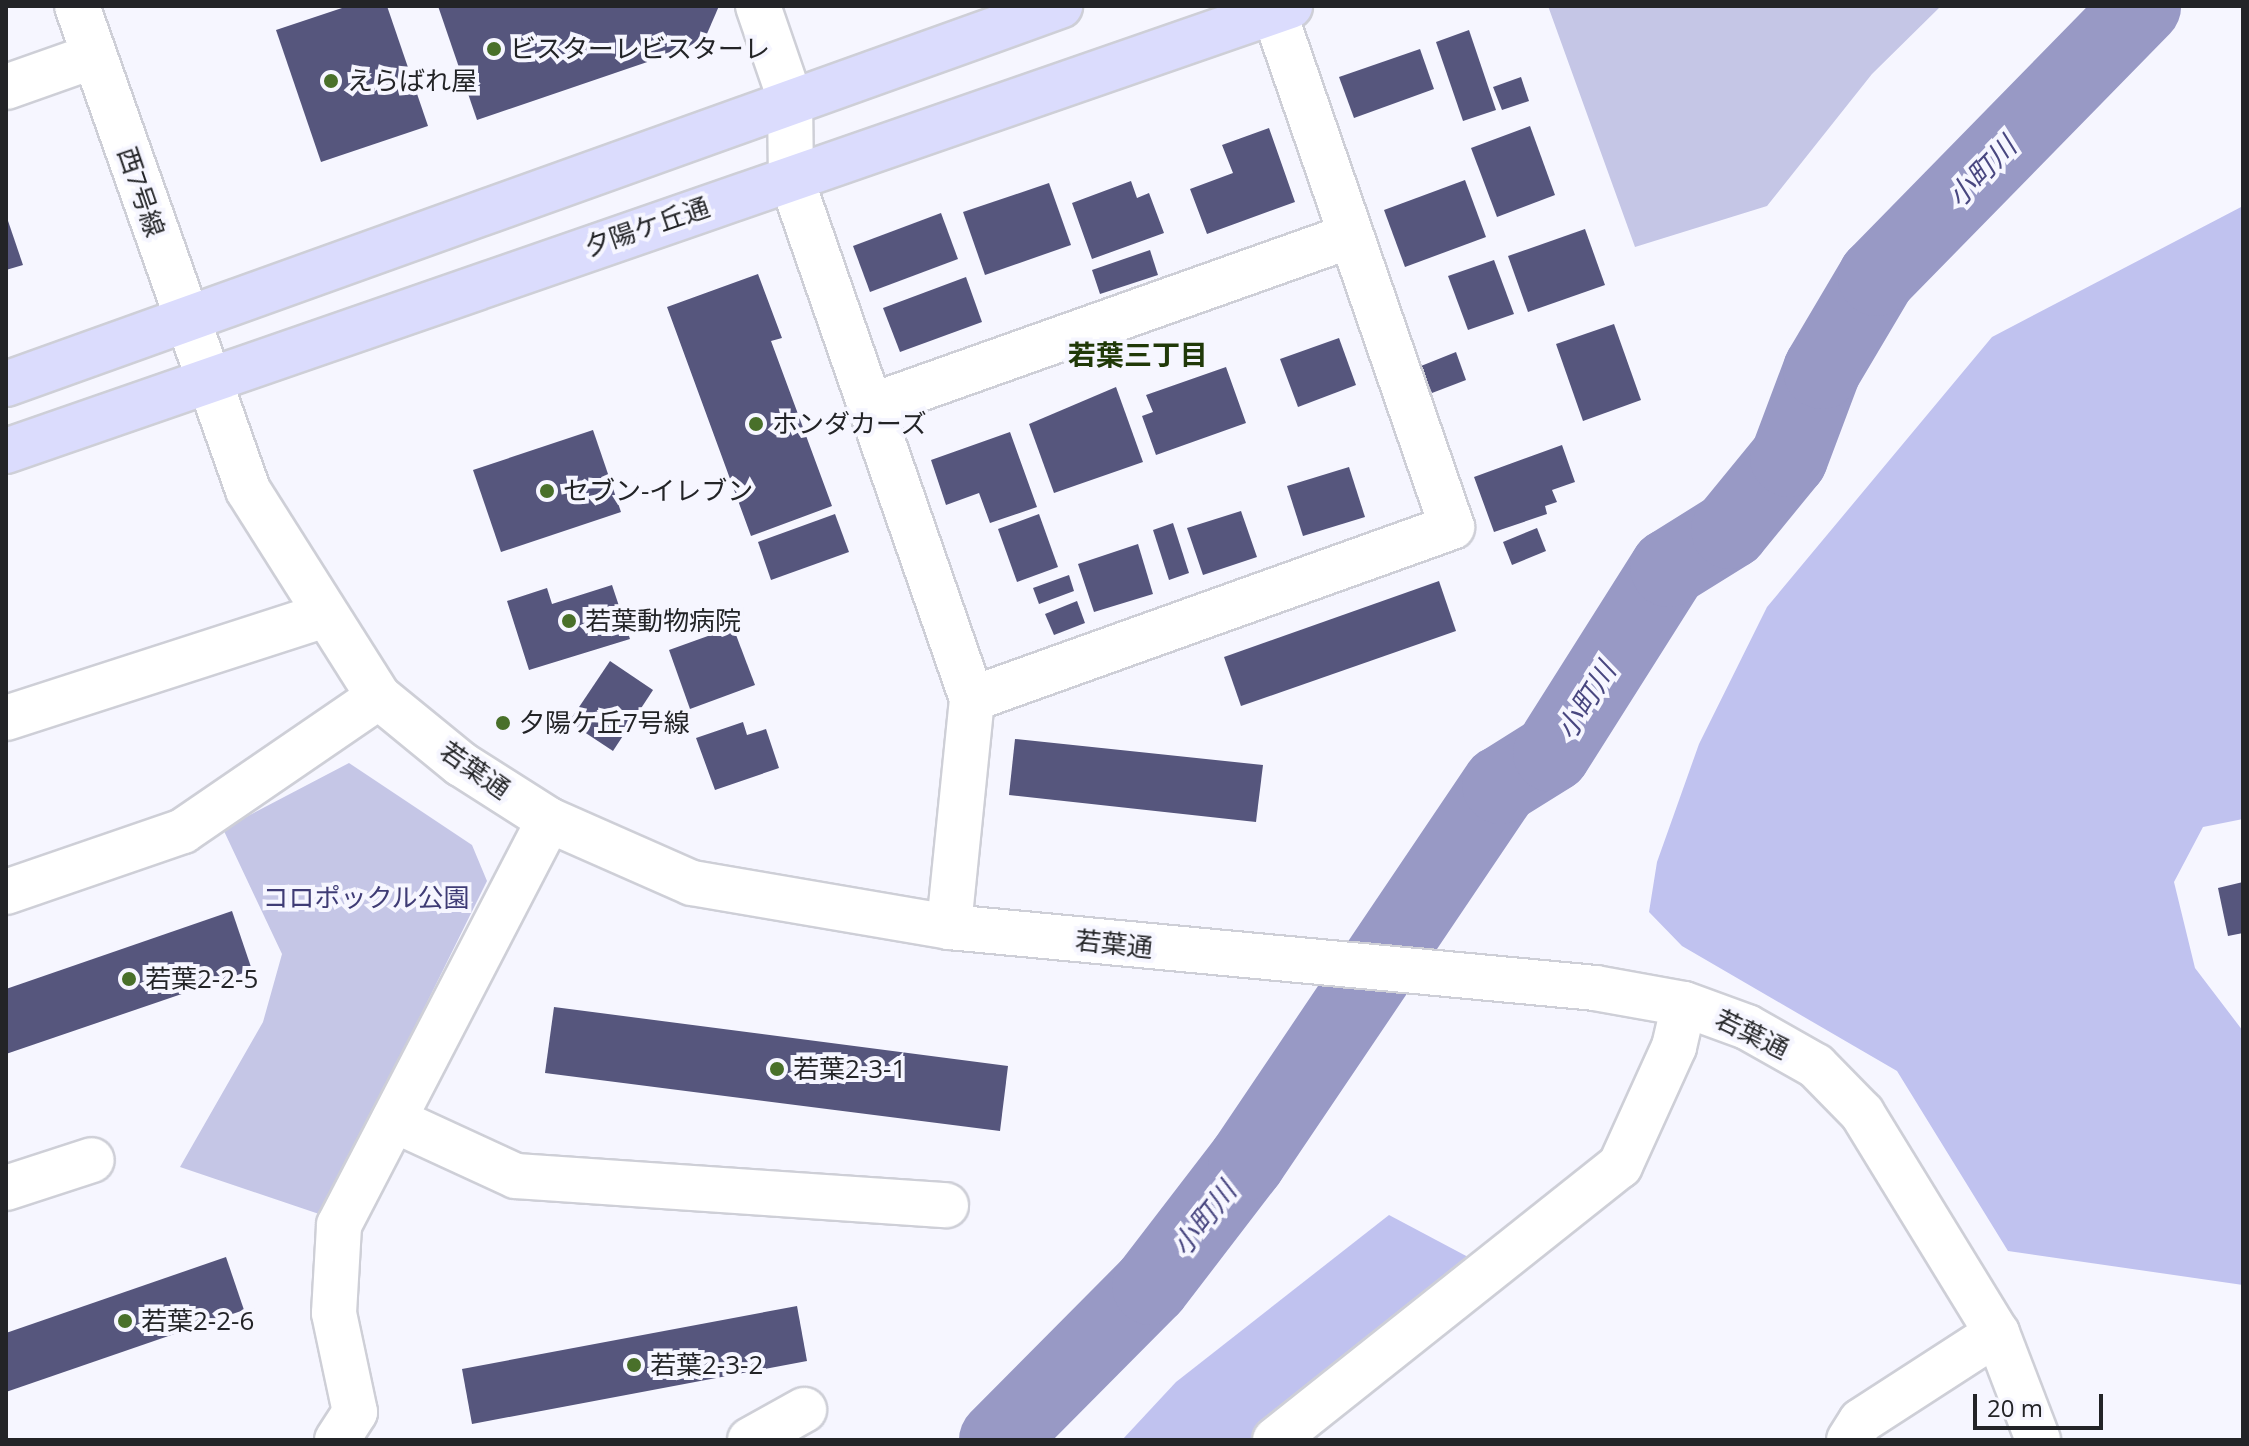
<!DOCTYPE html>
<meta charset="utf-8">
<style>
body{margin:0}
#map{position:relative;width:2249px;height:1446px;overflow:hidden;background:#f6f6ff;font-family:"Open Sans","Noto Sans JP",sans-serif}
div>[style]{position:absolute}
.green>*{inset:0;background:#c5c6e6}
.forest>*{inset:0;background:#c0c2ef}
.river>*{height:78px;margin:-39px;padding:0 39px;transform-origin:39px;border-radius:39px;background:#9899c5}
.building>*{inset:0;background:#56567d}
.roads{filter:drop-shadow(2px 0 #cecfd7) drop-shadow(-2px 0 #cecfd7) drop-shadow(0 2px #cecfd7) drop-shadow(0 -2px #cecfd7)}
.minor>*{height:44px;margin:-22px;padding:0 22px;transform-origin:22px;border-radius:22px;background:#fff}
.major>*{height:44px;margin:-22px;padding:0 22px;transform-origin:22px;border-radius:22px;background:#dbdcfd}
.dots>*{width:22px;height:22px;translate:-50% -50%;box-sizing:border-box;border:4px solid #f6f6ff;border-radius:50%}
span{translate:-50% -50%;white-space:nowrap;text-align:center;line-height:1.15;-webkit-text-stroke:8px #f6f6ff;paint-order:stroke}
.poi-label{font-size:26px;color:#232427}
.left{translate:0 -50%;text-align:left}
.street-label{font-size:26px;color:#232427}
.park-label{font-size:26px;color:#3f3c75}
.water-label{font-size:28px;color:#494780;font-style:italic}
.neighbourhood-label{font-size:28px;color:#203908;font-weight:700}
.frame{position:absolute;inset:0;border:8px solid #232427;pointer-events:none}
.scale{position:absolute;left:1973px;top:1394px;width:130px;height:36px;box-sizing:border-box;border:4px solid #232427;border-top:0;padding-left:10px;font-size:24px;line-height:28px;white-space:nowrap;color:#232427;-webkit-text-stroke:6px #f6f6ff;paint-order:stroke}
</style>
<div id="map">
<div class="green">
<i style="clip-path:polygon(1548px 6px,1941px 6px,1872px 74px,1767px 206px,1635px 247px)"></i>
<i style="clip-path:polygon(349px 763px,472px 845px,487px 881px,322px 1215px,180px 1167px,263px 1022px,282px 954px,223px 829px)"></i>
</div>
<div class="forest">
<i style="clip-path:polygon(2243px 206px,2243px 819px,2203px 827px,2174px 882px,2195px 968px,2243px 1031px,2243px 1285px,2008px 1251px,1897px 1071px,1682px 946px,1649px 912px,1657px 862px,1699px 744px,1767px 607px,1992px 337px)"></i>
<i style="clip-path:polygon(1389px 1215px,1470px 1258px,1305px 1440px,1122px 1440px,1176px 1382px)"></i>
</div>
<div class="river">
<i style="left:998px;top:1440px;width:217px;rotate:-45.2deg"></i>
<i style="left:1151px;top:1286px;width:158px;rotate:-52.5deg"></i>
<i style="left:1247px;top:1161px;width:454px;rotate:-56deg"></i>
<i style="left:1501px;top:785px;width:60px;rotate:-32.1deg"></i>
<i style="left:1552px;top:753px;width:219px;rotate:-57.7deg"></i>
<i style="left:1669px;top:568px;width:72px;rotate:-31.9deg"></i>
<i style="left:1730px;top:530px;width:93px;rotate:-50.7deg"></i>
<i style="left:1789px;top:458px;width:94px;rotate:-69.4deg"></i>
<i style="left:1822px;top:370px;width:108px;rotate:-59.4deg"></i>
<i style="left:1877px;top:277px;width:379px;rotate:-45.6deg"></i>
</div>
<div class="building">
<i style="clip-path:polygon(348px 6px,387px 6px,428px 126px,321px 162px,276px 30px)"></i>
<i style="clip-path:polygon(438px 6px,719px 6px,703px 43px,477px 120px)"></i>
<i style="clip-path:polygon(1469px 30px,1496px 110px,1463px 121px,1436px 42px)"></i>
<i style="clip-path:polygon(1420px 49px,1434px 89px,1354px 118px,1339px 77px)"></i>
<i style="clip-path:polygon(1521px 77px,1529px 101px,1502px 110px,1493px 87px)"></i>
<i style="clip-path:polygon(1530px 126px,1555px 195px,1497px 217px,1471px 148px)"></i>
<i style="clip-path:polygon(1269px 128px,1295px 202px,1207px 234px,1190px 189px,1233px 173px,1222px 145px)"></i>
<i style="clip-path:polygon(1465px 180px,1486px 237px,1405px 267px,1384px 210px)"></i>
<i style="clip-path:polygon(1131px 181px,1137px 198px,1149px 193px,1164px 233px,1092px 259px,1072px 203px)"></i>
<i style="clip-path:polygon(1049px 183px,1071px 245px,985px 275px,963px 212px)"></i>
<i style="clip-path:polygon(941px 213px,958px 259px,870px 292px,853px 246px)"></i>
<i style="clip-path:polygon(6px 215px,23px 265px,6px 270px)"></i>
<i style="clip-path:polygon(1585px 229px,1605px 285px,1528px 312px,1508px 256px)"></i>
<i style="clip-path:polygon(1150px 250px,1158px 275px,1100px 294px,1092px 270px)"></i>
<i style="clip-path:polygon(1494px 260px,1514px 314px,1468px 330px,1448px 276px)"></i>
<i style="clip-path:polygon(758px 274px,782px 338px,771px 341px,832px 506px,751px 536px,667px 307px)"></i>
<i style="clip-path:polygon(966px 277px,982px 322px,900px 352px,883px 308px)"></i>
<i style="clip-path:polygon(1614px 324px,1641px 400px,1583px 421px,1556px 344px)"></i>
<i style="clip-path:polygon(1339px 338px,1356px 385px,1298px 407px,1280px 359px)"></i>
<i style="clip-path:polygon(1456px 352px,1466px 380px,1432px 393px,1421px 366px)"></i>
<i style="clip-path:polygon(1226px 367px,1246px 423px,1156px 455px,1142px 416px,1153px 412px,1146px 395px)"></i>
<i style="clip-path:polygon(1116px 387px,1143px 462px,1054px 493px,1029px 424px)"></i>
<i style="clip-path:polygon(593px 430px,621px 512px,501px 552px,473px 470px)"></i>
<i style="clip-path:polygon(1010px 432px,1037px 507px,990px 523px,979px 493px,946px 505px,931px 460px)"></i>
<i style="clip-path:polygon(1562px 445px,1575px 482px,1552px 490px,1557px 502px,1545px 506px,1547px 514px,1494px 532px,1474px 477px)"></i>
<i style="clip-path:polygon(1349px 467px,1365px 517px,1303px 536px,1287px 486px)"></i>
<i style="clip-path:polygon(1241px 511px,1257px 557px,1203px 575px,1187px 528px)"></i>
<i style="clip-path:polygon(835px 514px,849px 552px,771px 580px,758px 542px)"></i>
<i style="clip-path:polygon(1039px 514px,1058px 567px,1017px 582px,998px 529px)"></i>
<i style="clip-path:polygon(1173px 523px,1189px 573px,1169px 580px,1153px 530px)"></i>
<i style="clip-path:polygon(1537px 528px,1546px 551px,1512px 565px,1503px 542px)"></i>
<i style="clip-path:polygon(1138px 544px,1153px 594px,1094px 612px,1078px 564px)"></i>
<i style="clip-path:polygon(1069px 575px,1074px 591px,1039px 604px,1033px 588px)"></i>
<i style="clip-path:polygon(1439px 581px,1456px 631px,1241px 706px,1224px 657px)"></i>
<i style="clip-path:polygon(612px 585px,630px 639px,529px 670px,507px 601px,547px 588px,552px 604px)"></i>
<i style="clip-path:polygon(1077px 601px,1085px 623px,1054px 635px,1045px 614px)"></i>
<i style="clip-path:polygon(733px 627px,755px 685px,690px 709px,669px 650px)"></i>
<i style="clip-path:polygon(610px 661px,653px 690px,613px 751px,569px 722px)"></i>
<i style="clip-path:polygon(743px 722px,747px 735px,766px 729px,779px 768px,715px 790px,696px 738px)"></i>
<i style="clip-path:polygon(1015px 739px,1263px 765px,1256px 822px,1009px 795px)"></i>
<i style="clip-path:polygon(2243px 882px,2243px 933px,2228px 936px,2218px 888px)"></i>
<i style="clip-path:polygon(232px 911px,252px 970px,6px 1054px,6px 989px)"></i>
<i style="clip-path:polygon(554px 1007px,1008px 1066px,1000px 1131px,545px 1073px)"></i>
<i style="clip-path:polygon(226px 1257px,244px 1310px,6px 1392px,6px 1333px)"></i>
<i style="clip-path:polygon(797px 1306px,807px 1361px,472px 1424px,462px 1369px)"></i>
</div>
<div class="roads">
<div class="minor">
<i style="left:77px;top:6px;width:513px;rotate:70.54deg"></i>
<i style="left:248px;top:490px;width:245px;rotate:57.7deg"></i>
<i style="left:379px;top:697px;width:106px;rotate:39.3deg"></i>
<i style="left:461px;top:764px;width:104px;rotate:32.5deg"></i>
<i style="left:549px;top:820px;width:156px;rotate:23.8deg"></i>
<i style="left:692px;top:883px;width:261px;rotate:9.7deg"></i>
<i style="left:949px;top:927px;width:649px;rotate:5.39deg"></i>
<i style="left:1595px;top:988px;width:90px;rotate:10.2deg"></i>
<i style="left:1684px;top:1004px;width:67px;rotate:20.1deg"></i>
<i style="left:1747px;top:1027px;width:79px;rotate:29.5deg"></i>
<i style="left:1816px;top:1066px;width:66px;rotate:45.6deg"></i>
<i style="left:1862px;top:1113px;width:258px;rotate:58.5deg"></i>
<i style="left:1997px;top:1333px;width:115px;rotate:69deg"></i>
<i style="left:758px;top:6px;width:98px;rotate:71deg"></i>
<i style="left:790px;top:99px;width:79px;rotate:89.3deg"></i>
<i style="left:791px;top:178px;width:552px;rotate:70.84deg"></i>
<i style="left:972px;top:699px;width:229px;rotate:95.8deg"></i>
<i style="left:6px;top:87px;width:93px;rotate:-19.4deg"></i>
<i style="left:874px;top:405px;width:505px;rotate:-19.55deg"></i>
<i style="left:972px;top:699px;width:510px;rotate:-19.71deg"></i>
<i style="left:1452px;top:527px;width:551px;rotate:-109.06deg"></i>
<i style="left:6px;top:718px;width:332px;rotate:-17.9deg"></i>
<i style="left:6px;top:892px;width:187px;rotate:-19deg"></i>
<i style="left:183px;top:831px;width:237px;rotate:-34.4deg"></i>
<i style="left:394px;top:1120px;width:134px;rotate:24.7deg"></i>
<i style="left:516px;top:1176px;width:431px;rotate:3.9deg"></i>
<i style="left:6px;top:1188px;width:90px;rotate:-18deg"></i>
<i style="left:337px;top:1440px;width:33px;rotate:-57deg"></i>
<i style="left:355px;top:1412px;width:101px;rotate:-102deg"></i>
<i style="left:334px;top:1313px;width:88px;rotate:-86.7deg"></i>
<i style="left:339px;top:1225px;width:456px;rotate:-62.6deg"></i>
<i style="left:750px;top:1440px;width:62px;rotate:-29.1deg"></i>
<i style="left:1275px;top:1440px;width:441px;rotate:-38.5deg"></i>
<i style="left:1620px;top:1166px;width:131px;rotate:-65.6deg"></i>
<i style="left:1674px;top:1047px;width:44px;rotate:-76.9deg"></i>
<i style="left:1849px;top:1440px;width:22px;rotate:-58deg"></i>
<i style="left:1861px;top:1421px;width:162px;rotate:-32.9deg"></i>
</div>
<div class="major">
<i style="left:6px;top:384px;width:1120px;rotate:-19.73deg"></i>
<i style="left:6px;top:451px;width:1359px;rotate:-19.11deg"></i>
</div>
</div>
<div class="dots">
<i style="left:494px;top:49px;background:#49702a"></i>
<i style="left:331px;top:81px;background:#49702a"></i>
<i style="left:756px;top:424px;background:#49702a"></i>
<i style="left:547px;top:491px;background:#49702a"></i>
<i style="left:569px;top:621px;background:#49702a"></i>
<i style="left:503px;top:723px;background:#49702a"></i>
<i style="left:129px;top:979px;background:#49702a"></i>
<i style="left:777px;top:1069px;background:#49702a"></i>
<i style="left:125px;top:1321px;background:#49702a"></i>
<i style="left:634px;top:1365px;background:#49702a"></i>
</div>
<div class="poi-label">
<span class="left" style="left:510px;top:49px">ビスターレビスターレ</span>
<span class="left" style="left:347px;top:81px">えらばれ屋</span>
<span class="left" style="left:772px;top:424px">ホンダカーズ</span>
<span class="left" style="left:563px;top:491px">セブン-イレブン</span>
<span class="left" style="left:585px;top:621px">若葉動物病院</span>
<span class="left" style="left:519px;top:723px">夕陽ケ丘7号線</span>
<span class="left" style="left:145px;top:979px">若葉2-2-5</span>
<span class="left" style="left:793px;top:1069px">若葉2-3-1</span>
<span class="left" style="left:141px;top:1321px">若葉2-2-6</span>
<span class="left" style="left:650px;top:1365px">若葉2-3-2</span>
</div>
<div class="street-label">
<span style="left:141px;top:192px;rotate:71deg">西7号線</span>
<span style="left:647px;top:227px;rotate:-19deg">夕陽ケ丘通</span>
<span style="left:475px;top:770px;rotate:35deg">若葉通</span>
<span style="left:1114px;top:944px;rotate:6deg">若葉通</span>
<span style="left:1752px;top:1034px;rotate:26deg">若葉通</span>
</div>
<div class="park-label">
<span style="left:366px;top:898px">コロポックル公園</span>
</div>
<div class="water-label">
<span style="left:1981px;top:171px;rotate:-46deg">小町川</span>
<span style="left:1585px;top:700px;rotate:-58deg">小町川</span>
<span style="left:1203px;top:1218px;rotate:-52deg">小町川</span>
</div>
<div class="neighbourhood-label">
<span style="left:1138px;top:354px">若葉三丁目</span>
</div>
<div class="frame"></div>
<div class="scale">20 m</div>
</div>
